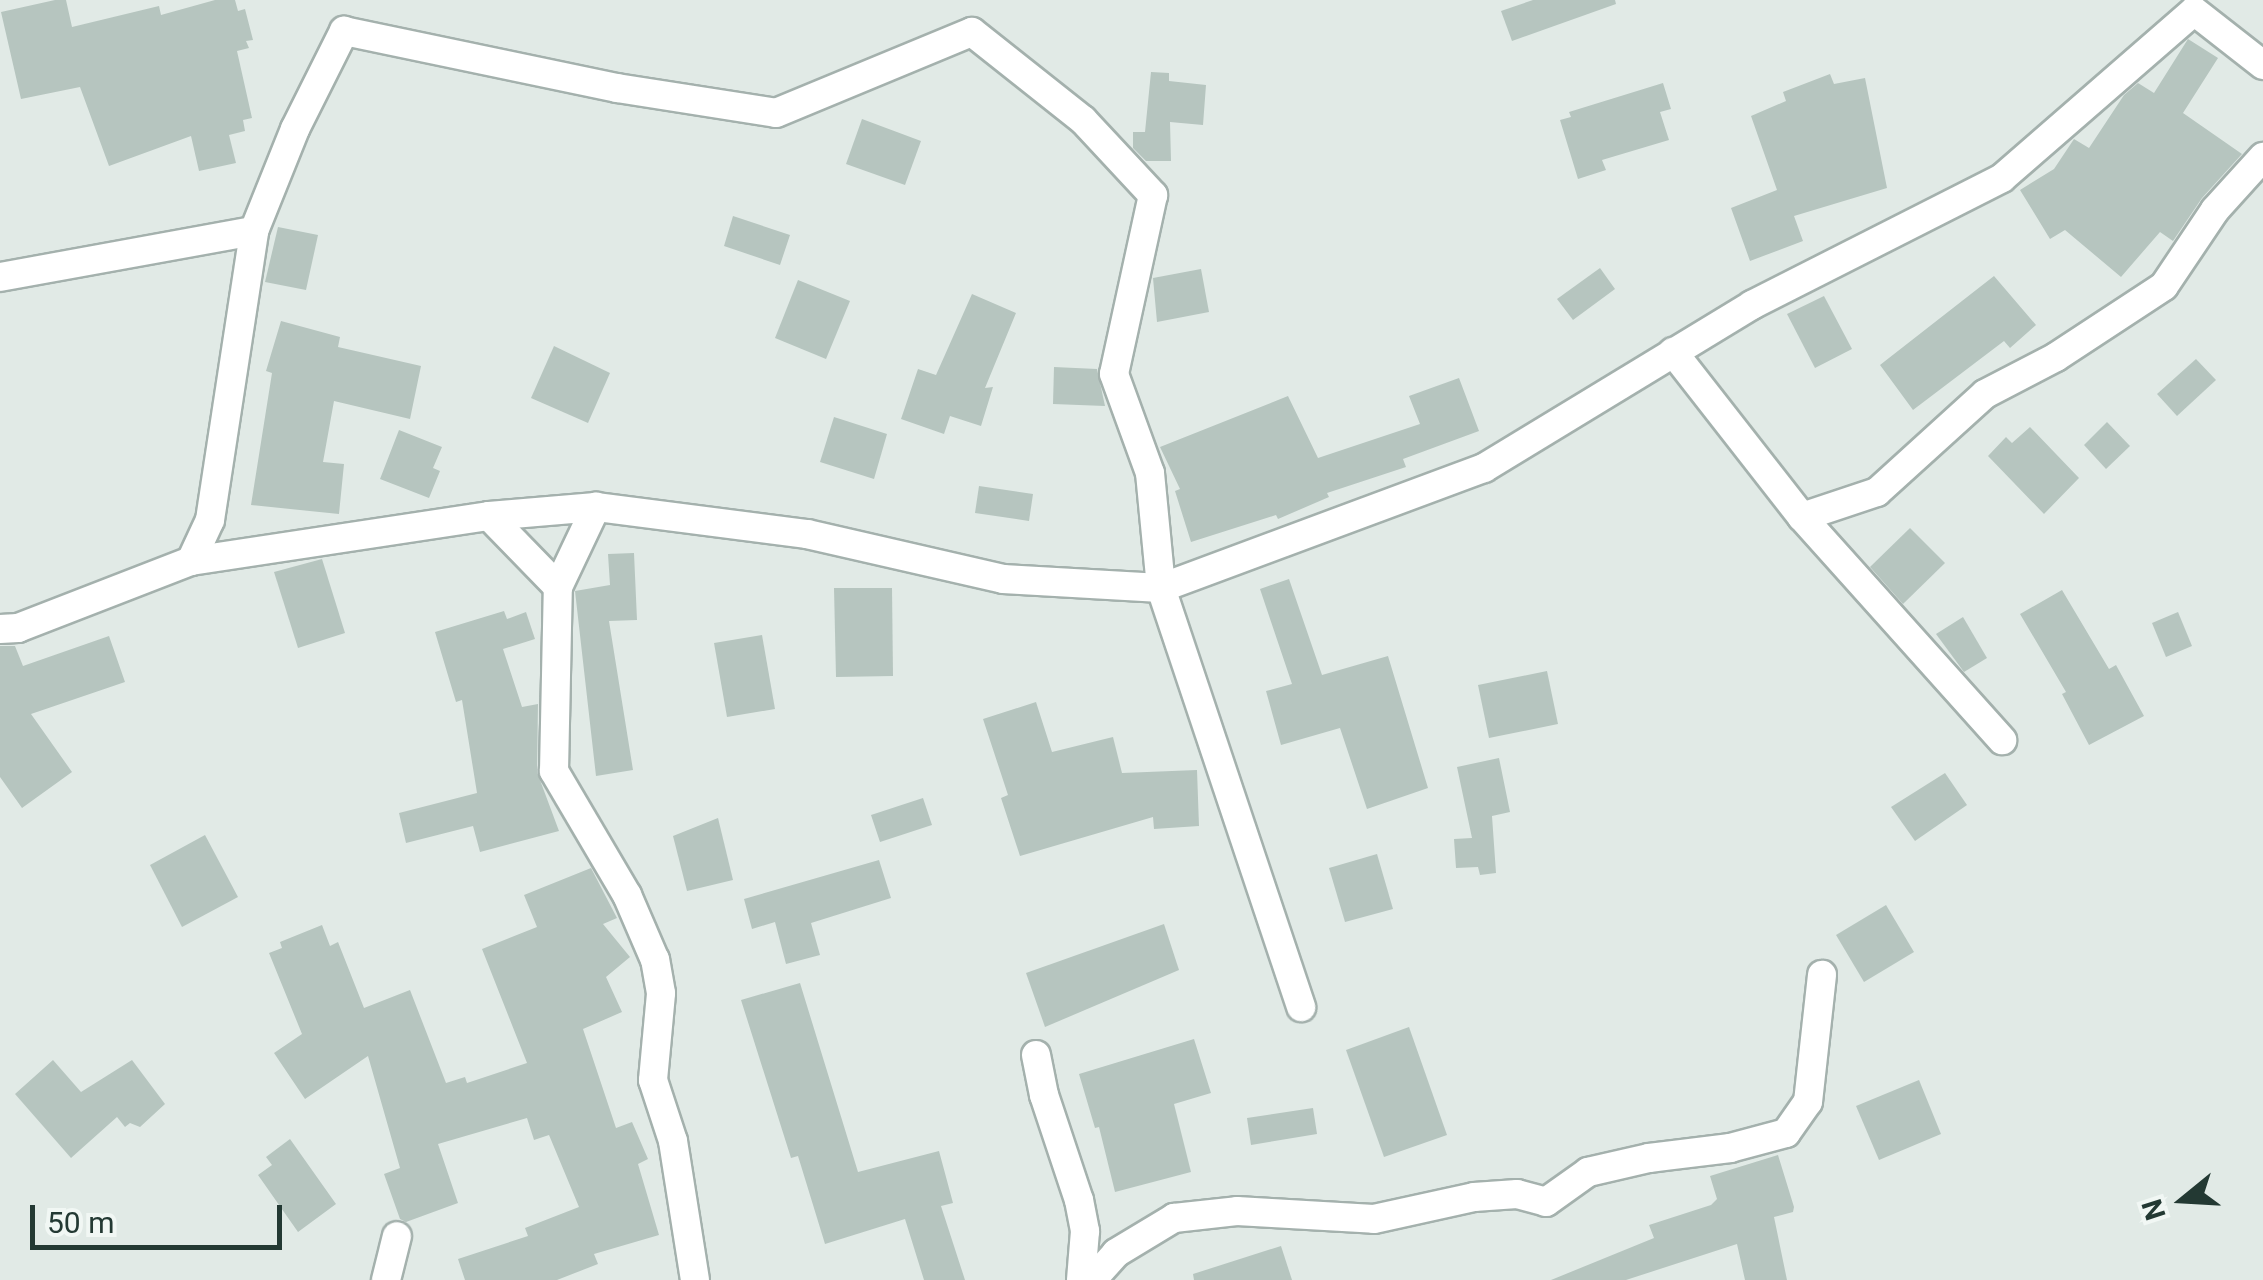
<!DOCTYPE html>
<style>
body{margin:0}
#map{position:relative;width:2263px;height:1280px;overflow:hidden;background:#e1eae6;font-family:Roboto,sans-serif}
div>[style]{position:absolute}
.building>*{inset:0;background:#b6c5bf}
.roads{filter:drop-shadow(2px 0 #a4b1ad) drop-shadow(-2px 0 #a4b1ad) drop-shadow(0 2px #a4b1ad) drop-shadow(0 -2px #a4b1ad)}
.street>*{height:28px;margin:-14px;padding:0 14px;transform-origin:14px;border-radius:14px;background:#fff}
span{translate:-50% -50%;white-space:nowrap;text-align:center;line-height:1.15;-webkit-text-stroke:10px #f1f7f4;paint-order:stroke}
.north{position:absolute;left:2133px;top:1150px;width:100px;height:100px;-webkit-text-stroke:8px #f1f7f4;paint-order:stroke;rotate:252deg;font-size:28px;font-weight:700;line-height:40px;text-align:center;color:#233933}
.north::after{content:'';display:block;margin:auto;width:35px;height:45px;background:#233933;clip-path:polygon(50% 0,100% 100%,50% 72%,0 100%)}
.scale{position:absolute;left:30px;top:1205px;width:252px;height:45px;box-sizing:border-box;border:5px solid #233933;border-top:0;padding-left:12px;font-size:30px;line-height:35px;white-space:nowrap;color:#233933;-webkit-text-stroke:8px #f1f7f4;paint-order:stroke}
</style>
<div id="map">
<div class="building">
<i style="clip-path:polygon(55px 0,66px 0,72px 27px,159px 6px,161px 15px,215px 0,235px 0,238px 11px,245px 9px,253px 40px,246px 41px,249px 48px,237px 51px,252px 118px,243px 120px,245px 131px,229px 135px,236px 163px,199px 171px,191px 136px,109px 166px,80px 87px,21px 99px,1px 12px)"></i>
<i style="clip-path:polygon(1533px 0,1615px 0,1616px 4px,1512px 41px,1501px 11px)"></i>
<i style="clip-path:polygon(2188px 39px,2218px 58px,2183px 113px,2242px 154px,2202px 198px,2173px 241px,2160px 232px,2121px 277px,2065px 230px,2050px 239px,2020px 190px,2054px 169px,2074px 139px,2089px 148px,2124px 95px,2138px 83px,2154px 93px)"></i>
<i style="clip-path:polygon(1151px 72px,1169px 73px,1169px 81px,1206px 85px,1203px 125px,1170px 122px,1171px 161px,1146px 161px,1133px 148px,1133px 132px,1145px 132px)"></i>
<i style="clip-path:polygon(1830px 74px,1834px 84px,1865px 78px,1887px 188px,1794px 216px,1803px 241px,1750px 261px,1731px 208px,1777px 190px,1751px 116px,1786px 101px,1783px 92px)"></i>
<i style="clip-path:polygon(1663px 83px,1671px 109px,1660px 112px,1669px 140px,1602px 160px,1606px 170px,1578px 179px,1560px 120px,1571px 117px,1569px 112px)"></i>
<i style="clip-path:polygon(862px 119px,921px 141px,905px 185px,846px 164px)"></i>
<i style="clip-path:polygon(733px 216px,790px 235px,780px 265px,724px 246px)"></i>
<i style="clip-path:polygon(278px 227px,318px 235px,306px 290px,265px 282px)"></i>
<i style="clip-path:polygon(1600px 268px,1615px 289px,1573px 320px,1557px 299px)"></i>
<i style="clip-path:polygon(1201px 269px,1209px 312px,1157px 322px,1153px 278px)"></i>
<i style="clip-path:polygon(1994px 276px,2036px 325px,2010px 348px,2004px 341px,1913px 410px,1880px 365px)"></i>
<i style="clip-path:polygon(798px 280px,850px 301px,826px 359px,775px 338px)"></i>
<i style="clip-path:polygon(972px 294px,1016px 313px,985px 388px,993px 387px,981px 426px,950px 416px,944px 434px,901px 419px,918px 369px,936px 375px)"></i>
<i style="clip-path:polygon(1824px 296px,1852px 349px,1815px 368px,1787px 314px)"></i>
<i style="clip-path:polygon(281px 321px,340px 337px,338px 347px,421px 366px,410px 419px,334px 401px,323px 462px,344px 464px,339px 514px,251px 505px,272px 373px,266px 371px)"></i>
<i style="clip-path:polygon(554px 346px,610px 373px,588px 423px,531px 398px)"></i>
<i style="clip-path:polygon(2196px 359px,2216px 380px,2177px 416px,2157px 394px)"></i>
<i style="clip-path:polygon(1054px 367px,1097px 369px,1105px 406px,1053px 404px)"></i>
<i style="clip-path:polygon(1459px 378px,1479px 431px,1403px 459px,1406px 467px,1327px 493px,1329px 497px,1278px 519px,1276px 515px,1191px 542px,1175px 491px,1180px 489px,1160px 447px,1288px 396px,1318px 458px,1420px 424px,1409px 396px)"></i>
<i style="clip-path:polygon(834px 417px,887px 434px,874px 479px,820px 462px)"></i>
<i style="clip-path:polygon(2107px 422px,2130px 446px,2106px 469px,2084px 445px)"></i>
<i style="clip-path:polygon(2030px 427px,2079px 478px,2044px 514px,1988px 456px,2006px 437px,2012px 443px)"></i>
<i style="clip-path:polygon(399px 430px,442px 447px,433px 468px,440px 471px,429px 498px,380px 479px)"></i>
<i style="clip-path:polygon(979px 486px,1033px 494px,1029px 521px,975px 513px)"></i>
<i style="clip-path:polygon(1910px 528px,1945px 563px,1903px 604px,1870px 567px)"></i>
<i style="clip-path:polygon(634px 553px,637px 620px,609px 621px,633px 770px,596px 776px,575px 591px,610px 585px,608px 554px)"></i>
<i style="clip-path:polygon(322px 559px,345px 633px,298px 648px,274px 572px)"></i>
<i style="clip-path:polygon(1289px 579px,1322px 675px,1388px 656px,1428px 788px,1367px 809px,1340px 728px,1281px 745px,1266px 691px,1292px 684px,1260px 589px)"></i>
<i style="clip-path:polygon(834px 588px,892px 588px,893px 676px,836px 677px)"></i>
<i style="clip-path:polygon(2062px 590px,2109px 669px,2116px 665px,2144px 716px,2089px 745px,2062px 694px,2066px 692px,2020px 614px)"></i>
<i style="clip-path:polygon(504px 611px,507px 619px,526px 612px,535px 639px,503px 649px,522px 707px,538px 704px,537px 772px,559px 831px,480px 852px,473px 826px,406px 843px,399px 813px,477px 793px,462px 700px,456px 702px,435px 632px)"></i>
<i style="clip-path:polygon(2178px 612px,2192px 646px,2166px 657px,2152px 623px)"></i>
<i style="clip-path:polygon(1963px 617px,1987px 658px,1964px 672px,1936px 634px)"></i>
<i style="clip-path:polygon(762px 635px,775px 709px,727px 717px,714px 643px)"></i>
<i style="clip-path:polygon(109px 636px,125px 682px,31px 714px,72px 772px,22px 808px,0 777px,0 646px,15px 646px,23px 666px)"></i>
<i style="clip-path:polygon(1547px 671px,1558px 724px,1489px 738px,1478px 685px)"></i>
<i style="clip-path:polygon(1036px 702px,1052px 752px,1113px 737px,1122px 773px,1197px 770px,1199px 826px,1154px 829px,1153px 817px,1020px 856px,1001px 798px,1008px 795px,983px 719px)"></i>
<i style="clip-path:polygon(1499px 758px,1510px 812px,1492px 816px,1496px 873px,1480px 875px,1478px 867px,1456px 868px,1454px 839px,1472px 838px,1457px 767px)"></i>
<i style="clip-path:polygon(1945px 773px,1967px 805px,1915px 841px,1891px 807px)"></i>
<i style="clip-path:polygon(923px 798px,932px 825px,880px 842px,871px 815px)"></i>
<i style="clip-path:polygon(718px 818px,733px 880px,687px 891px,673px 836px)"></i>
<i style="clip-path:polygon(205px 835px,238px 897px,182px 927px,150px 865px)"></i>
<i style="clip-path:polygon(1377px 854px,1393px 909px,1345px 922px,1329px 868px)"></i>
<i style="clip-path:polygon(879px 860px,891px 898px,811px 923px,820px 955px,786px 964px,775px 922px,752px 929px,744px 899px)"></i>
<i style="clip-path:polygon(591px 868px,617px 918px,603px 924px,630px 957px,606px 977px,622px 1012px,583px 1029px,616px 1128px,632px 1122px,648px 1159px,638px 1164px,659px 1235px,594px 1254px,598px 1264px,557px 1280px,465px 1280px,458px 1259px,528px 1236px,525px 1228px,579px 1207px,549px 1135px,534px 1140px,527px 1118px,438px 1144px,458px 1203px,406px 1222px,400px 1219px,384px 1174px,400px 1168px,368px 1056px,305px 1099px,274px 1053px,302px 1034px,269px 953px,282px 948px,280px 942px,322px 925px,330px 946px,338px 942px,364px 1008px,410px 990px,446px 1083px,465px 1077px,467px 1083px,527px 1063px,482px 949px,537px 927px,524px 895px)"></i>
<i style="clip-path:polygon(1886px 905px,1914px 952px,1864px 982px,1836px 935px)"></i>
<i style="clip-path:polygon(1164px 924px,1179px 970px,1045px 1027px,1026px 973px)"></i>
<i style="clip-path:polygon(800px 983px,858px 1172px,939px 1151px,953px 1203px,941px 1206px,965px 1280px,924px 1280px,905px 1219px,825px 1244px,798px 1156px,791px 1158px,741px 1000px)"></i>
<i style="clip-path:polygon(1409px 1027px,1447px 1135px,1384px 1157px,1346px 1050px)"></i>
<i style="clip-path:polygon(1194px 1039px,1211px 1093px,1174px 1104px,1191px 1172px,1115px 1192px,1099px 1127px,1095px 1128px,1079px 1074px)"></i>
<i style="clip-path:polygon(53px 1060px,81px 1092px,132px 1060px,165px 1104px,140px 1127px,130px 1123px,125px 1127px,117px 1117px,71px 1158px,15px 1094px)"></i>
<i style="clip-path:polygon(1919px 1080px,1941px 1134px,1879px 1160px,1856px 1106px)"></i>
<i style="clip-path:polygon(1313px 1108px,1317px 1134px,1251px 1145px,1247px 1118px)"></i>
<i style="clip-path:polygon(290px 1139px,336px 1204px,298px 1232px,258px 1175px,272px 1165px,266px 1157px)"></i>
<i style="clip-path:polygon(1778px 1155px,1794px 1207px,1793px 1212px,1774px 1217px,1787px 1280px,1745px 1280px,1737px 1244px,1626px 1280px,1551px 1280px,1654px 1238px,1649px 1225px,1711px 1205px,1717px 1199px,1710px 1176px)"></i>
<i style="clip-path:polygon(1281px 1246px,1292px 1280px,1194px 1280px,1193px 1274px)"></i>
</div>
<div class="roads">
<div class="street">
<i style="left:0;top:277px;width:258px;rotate:-10.3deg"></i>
<i style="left:1673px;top:352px;width:209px;rotate:52deg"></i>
<i style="left:1802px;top:517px;width:300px;rotate:48.1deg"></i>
<i style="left:489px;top:516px;width:99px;rotate:45.8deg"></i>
<i style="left:1802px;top:517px;width:79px;rotate:-18.4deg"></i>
<i style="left:1877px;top:492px;width:146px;rotate:-42.2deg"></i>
<i style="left:1985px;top:394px;width:80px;rotate:-27.5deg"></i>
<i style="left:2056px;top:357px;width:129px;rotate:-33.3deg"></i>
<i style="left:2164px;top:286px;width:92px;rotate:-56.1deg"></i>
<i style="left:2215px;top:210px;width:72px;rotate:-47.8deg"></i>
<i style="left:191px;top:561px;width:301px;rotate:-8.6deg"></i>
<i style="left:489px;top:516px;width:107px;rotate:-4.8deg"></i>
<i style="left:0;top:629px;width:18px;rotate:-3deg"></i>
<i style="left:18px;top:628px;width:186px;rotate:-21.2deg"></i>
<i style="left:191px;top:561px;width:45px;rotate:-65.1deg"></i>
<i style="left:210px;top:520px;width:292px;rotate:-81.3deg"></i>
<i style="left:254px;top:231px;width:110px;rotate:-68.1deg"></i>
<i style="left:295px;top:129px;width:110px;rotate:-63.4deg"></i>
<i style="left:344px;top:31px;width:279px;rotate:11.8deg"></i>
<i style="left:617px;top:88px;width:161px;rotate:8.9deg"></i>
<i style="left:776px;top:113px;width:212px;rotate:-22.5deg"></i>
<i style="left:972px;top:32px;width:142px;rotate:38.4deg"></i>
<i style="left:1083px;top:120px;width:103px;rotate:47deg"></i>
<i style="left:1153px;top:195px;width:183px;rotate:102.3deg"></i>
<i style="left:1114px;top:374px;width:105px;rotate:70deg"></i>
<i style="left:1150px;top:473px;width:116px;rotate:84.5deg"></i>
<i style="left:1161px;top:588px;width:442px;rotate:71.5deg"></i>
<i style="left:1036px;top:1055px;width:41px;rotate:78.7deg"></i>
<i style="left:1044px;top:1095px;width:111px;rotate:71.6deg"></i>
<i style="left:1079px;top:1200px;width:32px;rotate:79deg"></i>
<i style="left:1085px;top:1231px;width:49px;rotate:94.7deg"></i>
<i style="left:386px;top:1280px;width:45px;rotate:-76deg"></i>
<i style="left:695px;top:1280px;width:141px;rotate:-99deg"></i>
<i style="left:673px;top:1141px;width:64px;rotate:-108.2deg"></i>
<i style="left:653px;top:1080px;width:87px;rotate:-84.7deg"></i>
<i style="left:661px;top:993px;width:34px;rotate:-100deg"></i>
<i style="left:655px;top:960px;width:71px;rotate:-113.3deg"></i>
<i style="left:627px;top:895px;width:144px;rotate:-120.5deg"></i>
<i style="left:554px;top:771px;width:184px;rotate:-88.8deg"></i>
<i style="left:558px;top:587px;width:89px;rotate:-64.6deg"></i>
<i style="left:596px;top:507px;width:213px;rotate:7.3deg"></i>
<i style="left:807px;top:534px;width:201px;rotate:12.9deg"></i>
<i style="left:1003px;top:579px;width:158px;rotate:3.3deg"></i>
<i style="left:1161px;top:588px;width:345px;rotate:-20.4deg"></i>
<i style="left:1484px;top:468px;width:314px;rotate:-31.3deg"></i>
<i style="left:1752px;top:305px;width:280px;rotate:-26.9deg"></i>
<i style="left:2002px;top:178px;width:254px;rotate:-41deg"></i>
<i style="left:2194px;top:11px;width:88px;rotate:38deg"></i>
<i style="left:1092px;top:1280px;width:36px;rotate:-48deg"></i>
<i style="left:1116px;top:1253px;width:68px;rotate:-31.1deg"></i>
<i style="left:1174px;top:1218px;width:63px;rotate:-6.3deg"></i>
<i style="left:1237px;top:1211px;width:137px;rotate:3.3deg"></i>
<i style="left:1374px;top:1219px;width:102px;rotate:-12.4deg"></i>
<i style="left:1474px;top:1197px;width:43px;rotate:-4deg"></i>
<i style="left:1517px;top:1194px;width:30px;rotate:15deg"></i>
<i style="left:1546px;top:1202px;width:52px;rotate:-35.5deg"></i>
<i style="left:1588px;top:1172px;width:63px;rotate:-12.9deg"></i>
<i style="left:1649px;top:1158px;width:82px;rotate:-7deg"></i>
<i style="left:1730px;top:1148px;width:58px;rotate:-15deg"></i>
<i style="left:1786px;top:1133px;width:38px;rotate:-55deg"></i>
<i style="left:1808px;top:1102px;width:128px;rotate:-83.7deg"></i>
</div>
</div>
<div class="north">N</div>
<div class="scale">50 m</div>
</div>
